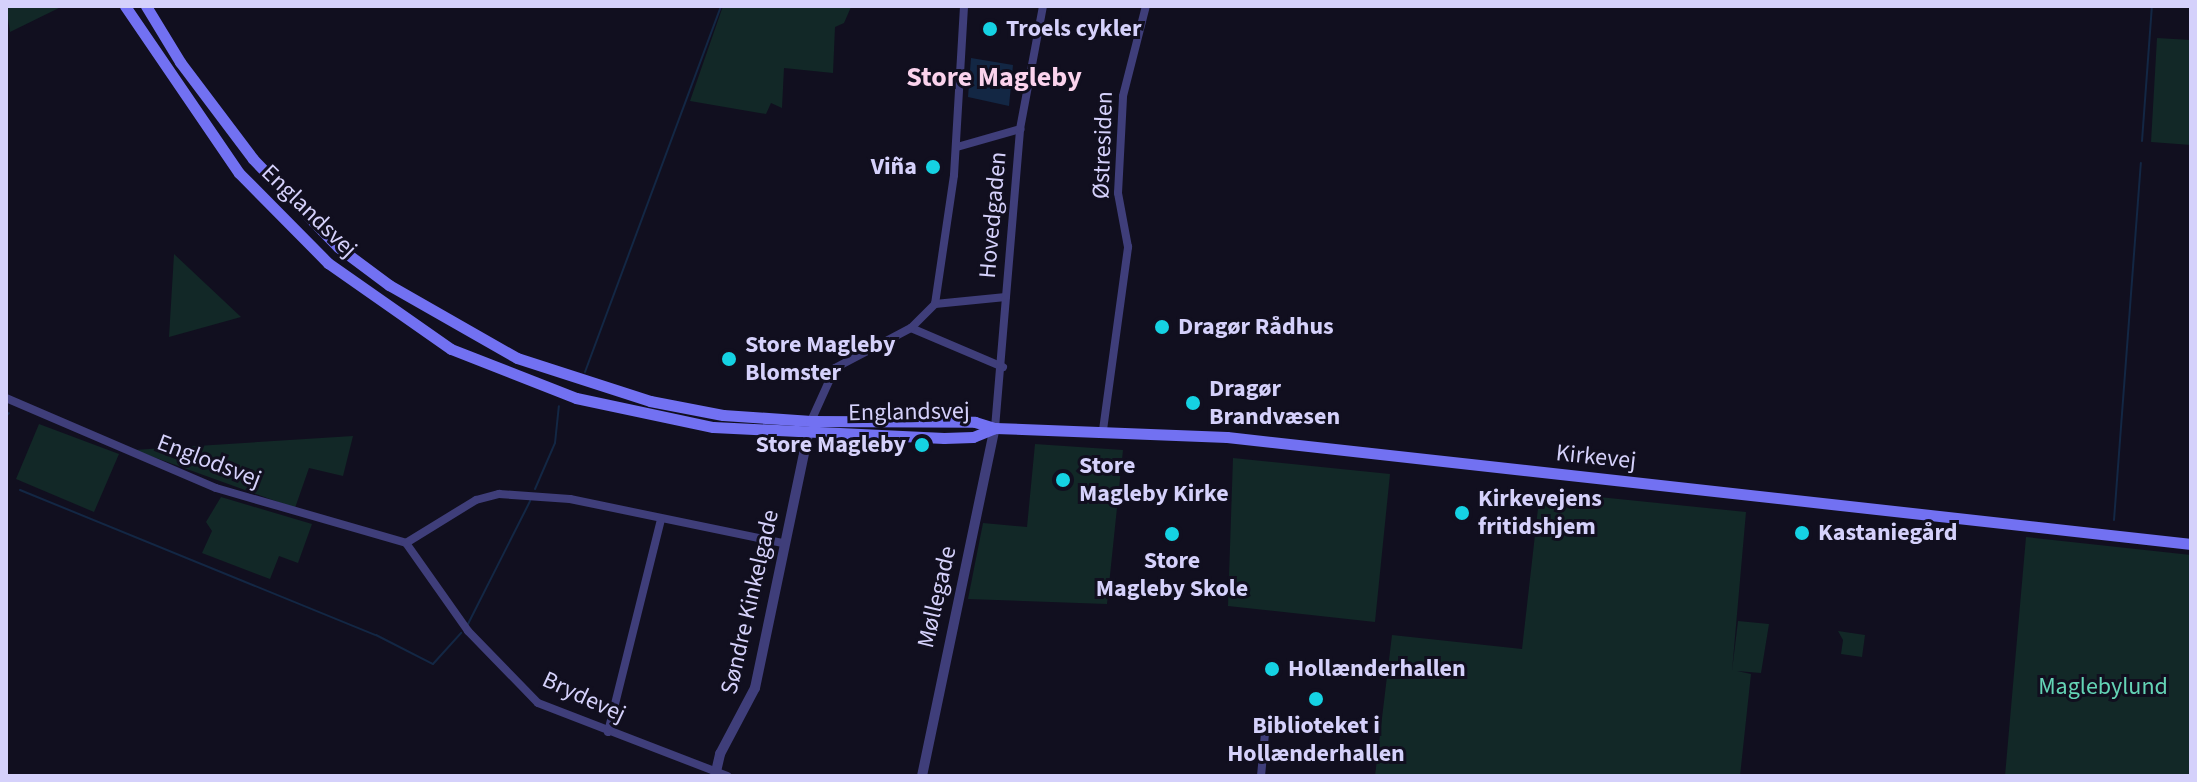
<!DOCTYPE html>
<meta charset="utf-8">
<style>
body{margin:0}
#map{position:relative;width:2197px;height:782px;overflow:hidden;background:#110f1f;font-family:"Source Sans 3",sans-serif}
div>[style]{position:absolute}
.green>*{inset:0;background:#122827}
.water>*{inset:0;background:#132744}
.stream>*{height:2px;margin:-1px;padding:0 1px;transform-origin:1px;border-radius:1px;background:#132744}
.minor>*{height:8px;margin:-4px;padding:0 4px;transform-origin:4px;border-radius:4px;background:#3f3e7a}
.tertiary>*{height:10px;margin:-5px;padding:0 5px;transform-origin:5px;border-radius:5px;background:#3f3e7a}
.secondary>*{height:11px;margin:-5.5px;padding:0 5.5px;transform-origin:5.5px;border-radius:5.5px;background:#7271f2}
.dots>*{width:22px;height:22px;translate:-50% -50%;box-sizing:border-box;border:4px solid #110f1f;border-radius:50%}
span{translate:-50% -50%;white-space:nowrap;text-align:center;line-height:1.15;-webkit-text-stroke:6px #110f1f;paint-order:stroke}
.poi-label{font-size:24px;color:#d5d1fb;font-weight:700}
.left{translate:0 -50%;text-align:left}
.right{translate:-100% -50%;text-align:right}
.street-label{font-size:24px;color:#d5d1fb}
.park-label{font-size:24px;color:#64d4b6}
.quarter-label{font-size:28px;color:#fbd3ed;font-weight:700}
.frame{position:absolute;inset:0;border:8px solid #d5d1fb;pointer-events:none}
</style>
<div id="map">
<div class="green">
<i style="clip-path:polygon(6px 6px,63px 6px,10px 32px)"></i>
<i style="clip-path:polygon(723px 6px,851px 7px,844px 23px,835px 27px,833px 73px,784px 68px,782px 108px,771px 103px,766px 114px,690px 101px)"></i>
<i style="clip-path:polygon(2157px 38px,2191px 40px,2191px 145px,2151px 142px)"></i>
<i style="clip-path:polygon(174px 254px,241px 317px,169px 337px)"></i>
<i style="clip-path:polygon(39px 424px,119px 454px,94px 512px,16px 479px)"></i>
<i style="clip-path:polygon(353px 436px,343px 476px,309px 468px,295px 508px,134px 450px)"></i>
<i style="clip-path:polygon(1035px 444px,1123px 450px,1107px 604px,968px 599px,983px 523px,1027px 527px)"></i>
<i style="clip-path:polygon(1233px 458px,1390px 474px,1375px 622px,1228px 606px)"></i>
<i style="clip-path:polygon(1540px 491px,1746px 512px,1732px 671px,1738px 621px,1769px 624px,1761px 673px,1737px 671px,1751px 674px,1740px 776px,1375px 776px,1392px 635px,1522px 649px)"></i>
<i style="clip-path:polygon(221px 497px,312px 524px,298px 563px,279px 556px,270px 579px,202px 553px,212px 531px,206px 522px)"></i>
<i style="clip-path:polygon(2026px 537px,2191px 555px,2191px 776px,2005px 776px)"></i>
<i style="clip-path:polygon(1838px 631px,1865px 635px,1862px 657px,1841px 654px,1843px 640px)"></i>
</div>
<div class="water">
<i style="clip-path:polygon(971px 58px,1013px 65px,1009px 106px,968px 97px)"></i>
</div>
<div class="stream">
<i style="left:2142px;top:141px;width:135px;rotate:-85.8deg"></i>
<i style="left:585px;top:372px;width:390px;rotate:-69.6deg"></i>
<i style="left:6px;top:416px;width:4px;rotate:-45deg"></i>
<i style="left:535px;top:489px;width:50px;rotate:-66.5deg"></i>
<i style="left:555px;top:443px;width:37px;rotate:-84deg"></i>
<i style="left:20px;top:490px;width:384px;rotate:22.2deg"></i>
<i style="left:376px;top:635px;width:64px;rotate:27deg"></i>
<i style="left:433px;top:664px;width:42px;rotate:-47.9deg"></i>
<i style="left:2114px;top:520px;width:358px;rotate:-85.7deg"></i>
<i style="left:468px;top:624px;width:138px;rotate:-63.2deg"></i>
</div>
<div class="minor">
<i style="left:957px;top:147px;width:66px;rotate:-15.9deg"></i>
<i style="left:935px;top:304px;width:71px;rotate:-5.6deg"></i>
<i style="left:911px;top:328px;width:100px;rotate:23deg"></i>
<i style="left:6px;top:398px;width:228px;rotate:23.2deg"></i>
<i style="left:216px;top:488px;width:198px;rotate:16.1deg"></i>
<i style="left:811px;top:421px;width:58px;rotate:-65.6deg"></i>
<i style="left:835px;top:368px;width:86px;rotate:-27.8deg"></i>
<i style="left:911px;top:328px;width:34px;rotate:-45deg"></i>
<i style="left:935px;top:304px;width:130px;rotate:-81.6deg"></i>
<i style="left:954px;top:175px;width:169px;rotate:-86.6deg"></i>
<i style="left:995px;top:428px;width:300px;rotate:-85.2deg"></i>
<i style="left:1020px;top:129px;width:125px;rotate:-79.4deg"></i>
<i style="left:1103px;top:430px;width:185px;rotate:-82.2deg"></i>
<i style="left:1128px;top:247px;width:55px;rotate:-100.5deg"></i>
<i style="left:1118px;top:193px;width:97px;rotate:-87deg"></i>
<i style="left:1123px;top:96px;width:93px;rotate:-75.7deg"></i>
<i style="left:406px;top:543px;width:108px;rotate:54.8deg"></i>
<i style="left:468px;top:631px;width:100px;rotate:45.8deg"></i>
<i style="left:538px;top:703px;width:203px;rotate:21.1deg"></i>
<i style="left:406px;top:543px;width:82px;rotate:-31.6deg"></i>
<i style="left:476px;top:500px;width:24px;rotate:-15deg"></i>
<i style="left:499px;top:494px;width:71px;rotate:4deg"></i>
<i style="left:570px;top:499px;width:217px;rotate:11.7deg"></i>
<i style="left:608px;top:732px;width:219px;rotate:-76deg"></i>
<i style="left:1261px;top:776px;width:53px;rotate:-84.6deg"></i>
</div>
<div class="tertiary">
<i style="left:715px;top:776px;width:23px;rotate:-77deg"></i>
<i style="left:720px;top:754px;width:75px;rotate:-62.1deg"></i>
<i style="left:755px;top:688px;width:259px;rotate:-78.2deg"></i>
<i style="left:922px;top:776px;width:356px;rotate:-78.2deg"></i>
</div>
<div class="secondary">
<i style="left:125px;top:6px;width:202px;rotate:55.7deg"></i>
<i style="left:239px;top:173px;width:127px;rotate:45.3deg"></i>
<i style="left:328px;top:263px;width:150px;rotate:35deg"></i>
<i style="left:451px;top:349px;width:134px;rotate:21.4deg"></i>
<i style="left:576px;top:398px;width:140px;rotate:12deg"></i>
<i style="left:713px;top:427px;width:231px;rotate:2.7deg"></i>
<i style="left:944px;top:438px;width:29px;rotate:-2deg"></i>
<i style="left:973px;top:437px;width:24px;rotate:-22deg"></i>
<i style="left:146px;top:6px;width:66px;rotate:58.7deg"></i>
<i style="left:180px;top:62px;width:121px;rotate:53deg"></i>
<i style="left:253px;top:159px;width:122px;rotate:46deg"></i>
<i style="left:338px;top:247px;width:64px;rotate:36.7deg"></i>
<i style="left:389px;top:285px;width:147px;rotate:29.7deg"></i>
<i style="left:517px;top:358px;width:140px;rotate:17.9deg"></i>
<i style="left:650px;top:401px;width:74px;rotate:10.9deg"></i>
<i style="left:723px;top:415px;width:88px;rotate:3.9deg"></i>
<i style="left:811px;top:421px;width:164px;rotate:0.3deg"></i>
<i style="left:975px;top:422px;width:21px;rotate:17deg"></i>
<i style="left:995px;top:428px;width:232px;rotate:2.2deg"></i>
<i style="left:1227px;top:437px;width:970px;rotate:6.33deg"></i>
</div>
<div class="dots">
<i style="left:990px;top:29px;background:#15d2e3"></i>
<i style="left:933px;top:167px;background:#15d2e3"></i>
<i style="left:1162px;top:327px;background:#15d2e3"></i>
<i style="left:729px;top:359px;background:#15d2e3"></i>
<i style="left:1193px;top:403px;background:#15d2e3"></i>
<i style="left:922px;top:445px;background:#15d2e3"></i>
<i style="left:1063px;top:480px;background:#15d2e3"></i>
<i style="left:1462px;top:513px;background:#15d2e3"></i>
<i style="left:1802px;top:533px;background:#15d2e3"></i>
<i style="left:1172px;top:534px;background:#15d2e3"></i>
<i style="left:1272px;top:669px;background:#15d2e3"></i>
<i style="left:1316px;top:699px;background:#15d2e3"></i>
</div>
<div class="poi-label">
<span class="left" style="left:1006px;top:29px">Troels cykler</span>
<span class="right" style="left:917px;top:167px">Viña</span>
<span class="left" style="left:1178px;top:327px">Dragør Rådhus</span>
<span class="left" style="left:745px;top:359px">Store Magleby<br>Blomster</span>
<span class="left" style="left:1209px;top:403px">Dragør<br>Brandvæsen</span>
<span class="right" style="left:906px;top:445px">Store Magleby</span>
<span class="left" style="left:1079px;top:480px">Store<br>Magleby Kirke</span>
<span class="left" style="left:1478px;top:513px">Kirkevejens<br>fritidshjem</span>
<span class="left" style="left:1818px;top:533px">Kastaniegård</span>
<span style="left:1172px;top:575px">Store<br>Magleby Skole</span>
<span class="left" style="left:1288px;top:669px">Hollænderhallen</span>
<span style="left:1316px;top:740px">Biblioteket i<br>Hollænderhallen</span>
</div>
<div class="street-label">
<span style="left:1103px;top:145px;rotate:-88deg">Østresiden</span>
<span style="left:309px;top:211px;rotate:44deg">Englandsvej</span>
<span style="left:993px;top:215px;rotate:-85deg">Hovedgaden</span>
<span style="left:909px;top:412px;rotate:-1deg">Englandsvej</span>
<span style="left:1596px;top:457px;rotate:6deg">Kirkevej</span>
<span style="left:209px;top:461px;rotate:21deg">Englodsvej</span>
<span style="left:937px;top:597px;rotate:-77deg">Møllegade</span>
<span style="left:750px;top:602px;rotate:-77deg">Søndre Kinkelgade</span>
<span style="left:584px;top:697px;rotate:25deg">Brydevej</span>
</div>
<div class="park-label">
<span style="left:2103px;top:687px">Maglebylund</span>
</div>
<div class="quarter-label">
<span style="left:994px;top:77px">Store Magleby</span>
</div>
<div class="frame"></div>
</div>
